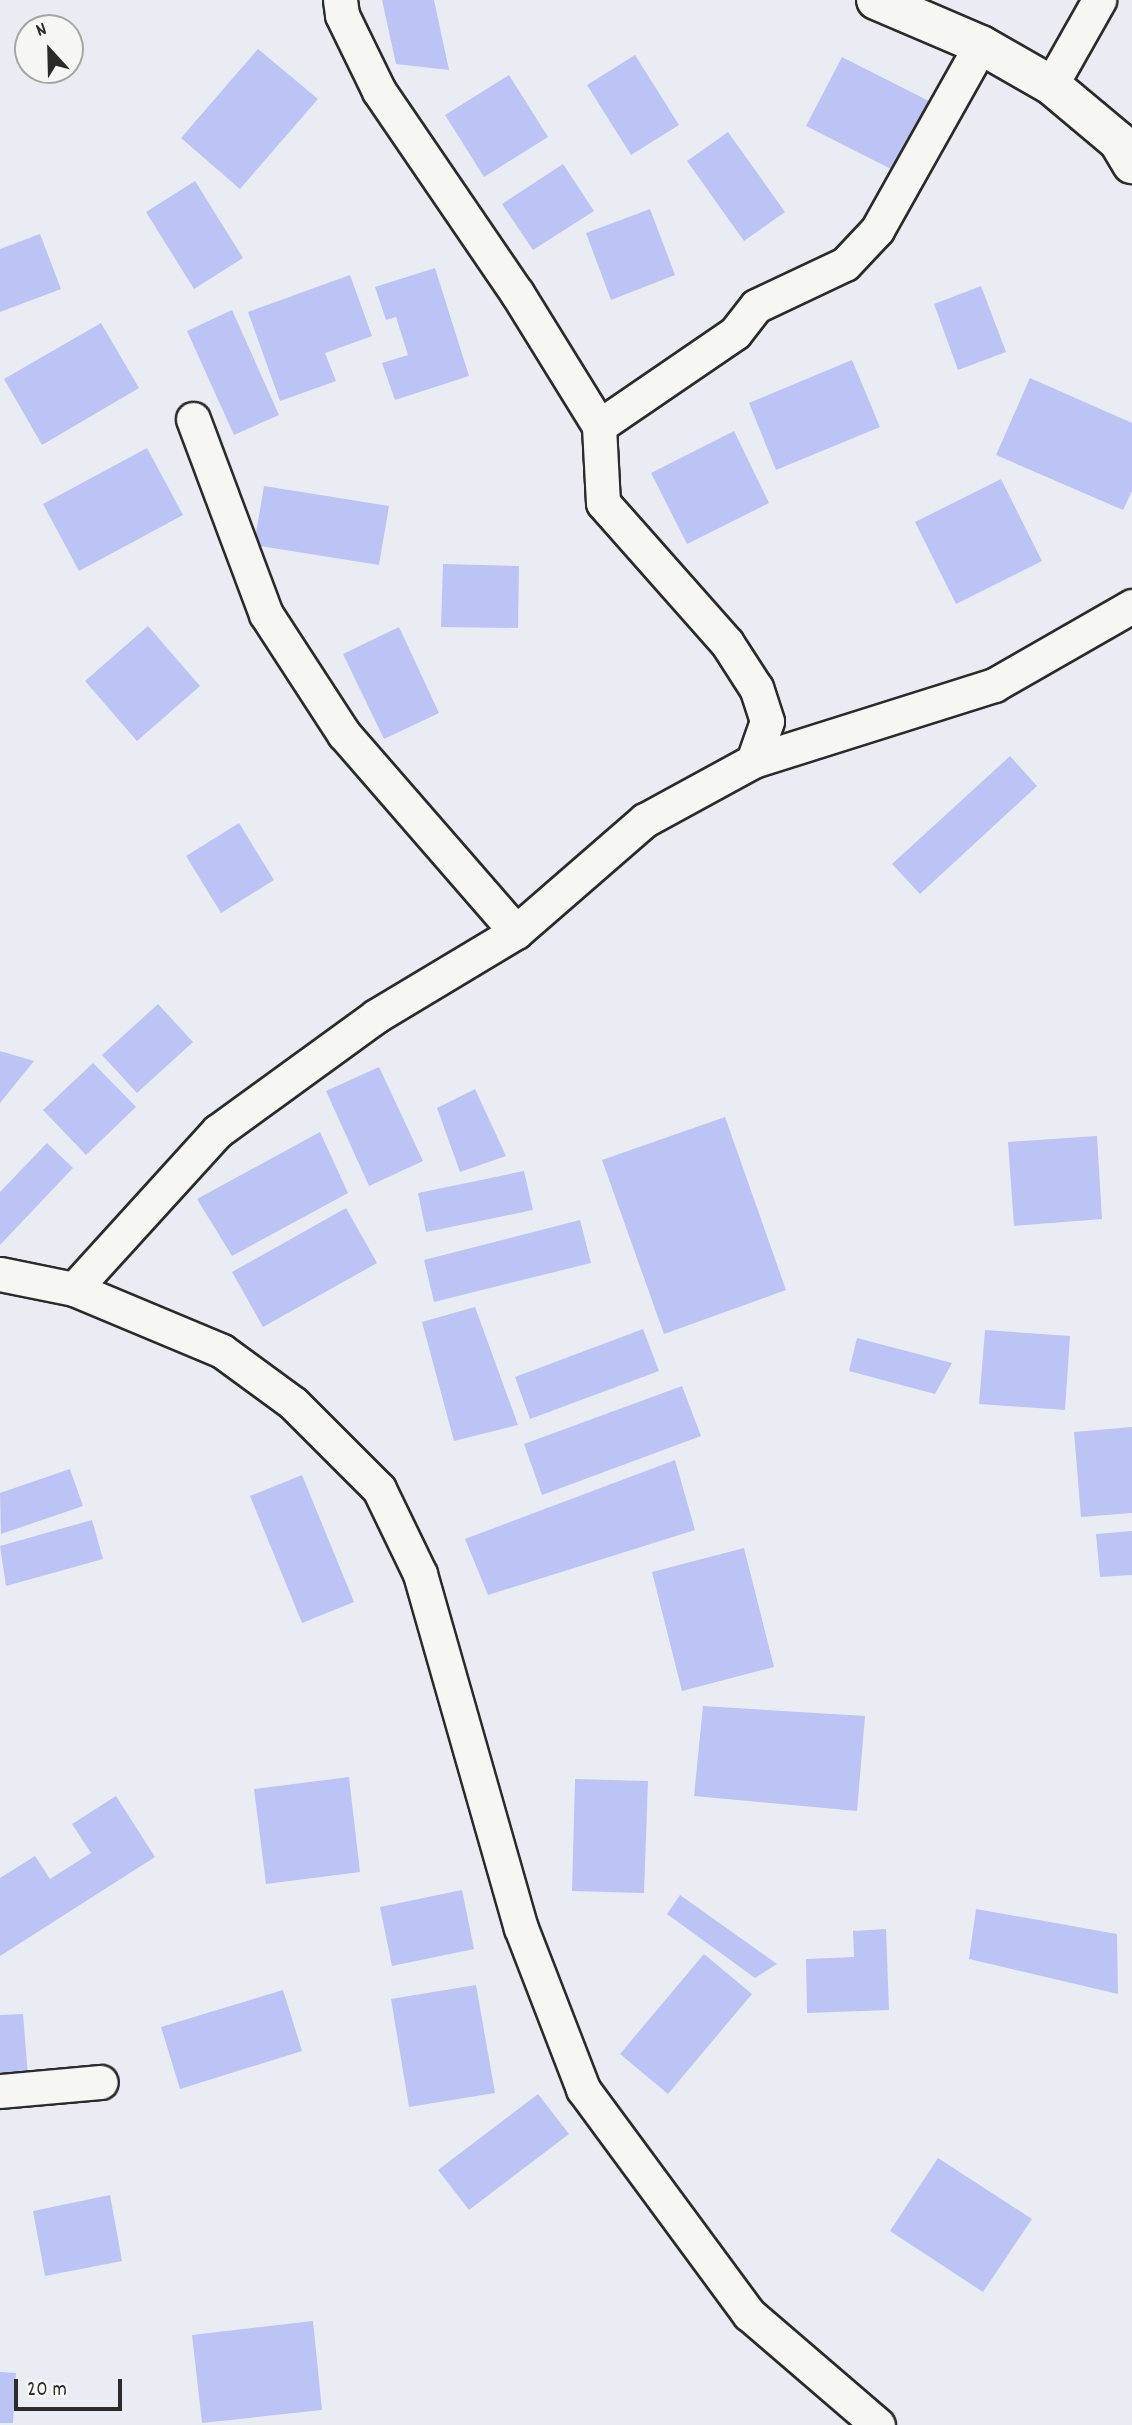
<!DOCTYPE html>
<style>
body{margin:0}
#map{position:relative;width:1132px;height:2425px;overflow:hidden;background:#eaecf3;font-family:Dekko,sans-serif}
div>[style]{position:absolute}
.building>*{inset:0;background:#bcc4f6}
.roads{filter:drop-shadow(2px 0 #2b2b2b) drop-shadow(-2px 0 #2b2b2b) drop-shadow(0 2px #2b2b2b) drop-shadow(0 -2px #2b2b2b)}
.minor>*{height:33px;margin:-16.5px;padding:0 16.5px;transform-origin:16.5px;border-radius:16.5px;background:#f6f6f2}
.tertiary>*{height:38px;margin:-19px;padding:0 19px;transform-origin:19px;border-radius:19px;background:#f6f6f2}
span{translate:-50% -50%;white-space:nowrap;text-align:center;line-height:1.15;-webkit-text-stroke:5px #f6f6f2;paint-order:stroke}
.north{position:absolute;left:14px;top:14px;width:70px;height:70px;box-sizing:border-box;background:#f6f6f2;border:2px solid #a5a5a2;border-radius:50%;rotate:338deg;font-size:19px;font-weight:700;line-height:28px;text-align:center;color:#2b2b2b}
.north::after{content:'';display:block;margin:auto;width:24px;height:32px;background:#2b2b2b;clip-path:polygon(50% 0,100% 100%,50% 72%,0 100%)}
.scale{position:absolute;left:14px;top:2379px;width:108px;height:32px;box-sizing:border-box;border:4px solid #2b2b2b;border-top:0;padding-left:9px;font-size:21px;line-height:24px;white-space:nowrap;color:#2b2b2b;-webkit-text-stroke:5px #f6f6f2;paint-order:stroke}
</style>
<div id="map">
<div class="building">
<i style="clip-path:polygon(382px 0,434px 0,449px 70px,396px 64px)"></i>
<i style="clip-path:polygon(258px 49px,318px 99px,240px 189px,181px 138px)"></i>
<i style="clip-path:polygon(635px 55px,679px 125px,631px 155px,587px 85px)"></i>
<i style="clip-path:polygon(842px 57px,931px 102px,895px 171px,806px 126px)"></i>
<i style="clip-path:polygon(509px 75px,548px 137px,484px 177px,445px 115px)"></i>
<i style="clip-path:polygon(728px 132px,785px 212px,744px 241px,687px 161px)"></i>
<i style="clip-path:polygon(563px 164px,594px 211px,533px 250px,502px 204px)"></i>
<i style="clip-path:polygon(195px 181px,243px 258px,194px 289px,146px 212px)"></i>
<i style="clip-path:polygon(650px 209px,675px 275px,611px 300px,586px 233px)"></i>
<i style="clip-path:polygon(40px 234px,61px 289px,0 312px,0 249px)"></i>
<i style="clip-path:polygon(435px 268px,469px 376px,395px 400px,382px 363px,408px 355px,396px 317px,386px 320px,375px 287px)"></i>
<i style="clip-path:polygon(350px 275px,372px 336px,325px 353px,336px 381px,280px 401px,248px 312px)"></i>
<i style="clip-path:polygon(981px 286px,1006px 352px,958px 370px,934px 304px)"></i>
<i style="clip-path:polygon(232px 310px,279px 415px,234px 435px,187px 331px)"></i>
<i style="clip-path:polygon(101px 323px,139px 388px,42px 445px,4px 379px)"></i>
<i style="clip-path:polygon(852px 360px,880px 427px,776px 470px,749px 403px)"></i>
<i style="clip-path:polygon(1030px 378px,1132px 423px,1132px 491px,1123px 510px,996px 455px)"></i>
<i style="clip-path:polygon(734px 431px,769px 503px,687px 544px,651px 473px)"></i>
<i style="clip-path:polygon(147px 448px,183px 515px,79px 571px,43px 504px)"></i>
<i style="clip-path:polygon(1001px 479px,1042px 561px,956px 604px,915px 522px)"></i>
<i style="clip-path:polygon(264px 486px,389px 506px,379px 565px,254px 545px)"></i>
<i style="clip-path:polygon(443px 564px,519px 566px,518px 628px,441px 627px)"></i>
<i style="clip-path:polygon(148px 626px,200px 686px,137px 741px,85px 681px)"></i>
<i style="clip-path:polygon(399px 627px,439px 713px,384px 739px,343px 654px)"></i>
<i style="clip-path:polygon(1010px 756px,1037px 786px,920px 894px,892px 864px)"></i>
<i style="clip-path:polygon(239px 823px,274px 880px,221px 913px,186px 856px)"></i>
<i style="clip-path:polygon(158px 1004px,193px 1042px,137px 1093px,102px 1055px)"></i>
<i style="clip-path:polygon(0 1051px,34px 1061px,0 1103px)"></i>
<i style="clip-path:polygon(93px 1063px,136px 1107px,86px 1155px,43px 1110px)"></i>
<i style="clip-path:polygon(379px 1067px,423px 1161px,369px 1186px,326px 1091px)"></i>
<i style="clip-path:polygon(475px 1089px,506px 1156px,460px 1172px,437px 1108px)"></i>
<i style="clip-path:polygon(725px 1117px,786px 1290px,664px 1334px,602px 1160px)"></i>
<i style="clip-path:polygon(320px 1132px,348px 1193px,232px 1256px,197px 1199px)"></i>
<i style="clip-path:polygon(1097px 1136px,1102px 1219px,1014px 1226px,1008px 1142px)"></i>
<i style="clip-path:polygon(47px 1143px,73px 1168px,0 1245px,0 1192px)"></i>
<i style="clip-path:polygon(524px 1171px,533px 1210px,426px 1232px,418px 1193px)"></i>
<i style="clip-path:polygon(346px 1208px,377px 1263px,263px 1327px,232px 1272px)"></i>
<i style="clip-path:polygon(580px 1220px,591px 1263px,434px 1302px,424px 1260px)"></i>
<i style="clip-path:polygon(475px 1307px,518px 1425px,454px 1441px,422px 1322px)"></i>
<i style="clip-path:polygon(643px 1329px,659px 1371px,530px 1419px,515px 1377px)"></i>
<i style="clip-path:polygon(985px 1330px,1070px 1336px,1065px 1410px,979px 1404px)"></i>
<i style="clip-path:polygon(857px 1338px,952px 1363px,935px 1394px,849px 1371px)"></i>
<i style="clip-path:polygon(682px 1386px,701px 1436px,542px 1495px,524px 1444px)"></i>
<i style="clip-path:polygon(1132px 1427px,1132px 1513px,1081px 1517px,1074px 1432px)"></i>
<i style="clip-path:polygon(675px 1460px,695px 1530px,488px 1595px,465px 1539px)"></i>
<i style="clip-path:polygon(70px 1469px,83px 1506px,1px 1534px,0 1493px)"></i>
<i style="clip-path:polygon(302px 1475px,354px 1602px,302px 1623px,250px 1496px)"></i>
<i style="clip-path:polygon(92px 1520px,103px 1559px,6px 1586px,0 1546px)"></i>
<i style="clip-path:polygon(1132px 1531px,1132px 1575px,1100px 1577px,1096px 1534px)"></i>
<i style="clip-path:polygon(744px 1548px,774px 1667px,682px 1691px,652px 1572px)"></i>
<i style="clip-path:polygon(703px 1706px,865px 1716px,857px 1811px,694px 1796px)"></i>
<i style="clip-path:polygon(349px 1777px,360px 1872px,266px 1884px,254px 1789px)"></i>
<i style="clip-path:polygon(575px 1779px,648px 1781px,644px 1893px,572px 1891px)"></i>
<i style="clip-path:polygon(116px 1796px,155px 1857px,0 1956px,0 1878px,35px 1856px,50px 1879px,91px 1853px,72px 1824px)"></i>
<i style="clip-path:polygon(462px 1890px,474px 1949px,392px 1966px,380px 1907px)"></i>
<i style="clip-path:polygon(680px 1895px,777px 1964px,755px 1978px,667px 1914px)"></i>
<i style="clip-path:polygon(976px 1909px,1117px 1934px,1118px 1994px,969px 1959px)"></i>
<i style="clip-path:polygon(886px 1929px,889px 2010px,807px 2013px,806px 1959px,854px 1957px,853px 1931px)"></i>
<i style="clip-path:polygon(704px 1954px,752px 1994px,668px 2094px,620px 2054px)"></i>
<i style="clip-path:polygon(476px 1985px,495px 2093px,409px 2107px,391px 1999px)"></i>
<i style="clip-path:polygon(283px 1990px,302px 2051px,180px 2089px,161px 2027px)"></i>
<i style="clip-path:polygon(23px 2014px,28px 2076px,0 2078px,0 2015px)"></i>
<i style="clip-path:polygon(538px 2094px,569px 2134px,469px 2210px,438px 2170px)"></i>
<i style="clip-path:polygon(938px 2158px,1032px 2219px,983px 2292px,890px 2231px)"></i>
<i style="clip-path:polygon(110px 2195px,122px 2261px,45px 2276px,33px 2211px)"></i>
<i style="clip-path:polygon(313px 2321px,322px 2410px,202px 2423px,192px 2335px)"></i>
<i style="clip-path:polygon(0 2372px,16px 2373px,13px 2423px,0 2423px)"></i>
</div>
<div class="roads">
<div class="minor">
<i style="left:340px;top:0;width:15px;rotate:82deg"></i>
<i style="left:342px;top:15px;width:85px;rotate:64deg"></i>
<i style="left:379px;top:91px;width:245px;rotate:55.7deg"></i>
<i style="left:517px;top:293px;width:156px;rotate:58.3deg"></i>
<i style="left:1051px;top:85px;width:98px;rotate:-60.5deg"></i>
<i style="left:193px;top:419px;width:208px;rotate:69.5deg"></i>
<i style="left:266px;top:614px;width:143px;rotate:57deg"></i>
<i style="left:344px;top:734px;width:262px;rotate:49deg"></i>
<i style="left:753px;top:761px;width:42px;rotate:-70.7deg"></i>
<i style="left:767px;top:721px;width:35px;rotate:-108deg"></i>
<i style="left:756px;top:688px;width:54px;rotate:-122.8deg"></i>
<i style="left:727px;top:643px;width:187px;rotate:-131.5deg"></i>
<i style="left:603px;top:503px;width:77px;rotate:-93deg"></i>
<i style="left:599px;top:426px;width:165px;rotate:-34.4deg"></i>
<i style="left:735px;top:333px;width:34px;rotate:-52deg"></i>
<i style="left:756px;top:306px;width:98px;rotate:-25.3deg"></i>
<i style="left:845px;top:264px;width:47px;rotate:-46.7deg"></i>
<i style="left:877px;top:230px;width:212px;rotate:-60.7deg"></i>
<i style="left:0;top:1274px;width:76px;rotate:11.5deg"></i>
<i style="left:74px;top:1289px;width:160px;rotate:22.7deg"></i>
<i style="left:222px;top:1351px;width:88px;rotate:36.2deg"></i>
<i style="left:293px;top:1403px;width:122px;rotate:45deg"></i>
<i style="left:379px;top:1489px;width:94px;rotate:64.2deg"></i>
<i style="left:420px;top:1574px;width:368px;rotate:74.1deg"></i>
<i style="left:521px;top:1928px;width:173px;rotate:68.9deg"></i>
<i style="left:583px;top:2089px;width:280px;rotate:53.6deg"></i>
<i style="left:749px;top:2314px;width:170px;rotate:40.7deg"></i>
<i style="left:74px;top:1289px;width:214px;rotate:-47.7deg"></i>
<i style="left:218px;top:1131px;width:195px;rotate:-36deg"></i>
<i style="left:376px;top:1016px;width:163px;rotate:-31deg"></i>
<i style="left:516px;top:932px;width:171px;rotate:-41deg"></i>
<i style="left:645px;top:820px;width:123px;rotate:-28.6deg"></i>
<i style="left:753px;top:761px;width:253px;rotate:-17.5deg"></i>
<i style="left:994px;top:685px;width:159px;rotate:-29.8deg"></i>
<i style="left:0;top:2091px;width:101px;rotate:-5.1deg"></i>
</div>
<div class="tertiary">
<i style="left:876px;top:0;width:114px;rotate:23.2deg"></i>
<i style="left:981px;top:45px;width:81px;rotate:29.7deg"></i>
<i style="left:1051px;top:85px;width:87px;rotate:39.9deg"></i>
<i style="left:1118px;top:141px;width:27px;rotate:59deg"></i>
</div>
</div>
<div class="north">N</div>
<div class="scale">20 m</div>
</div>
